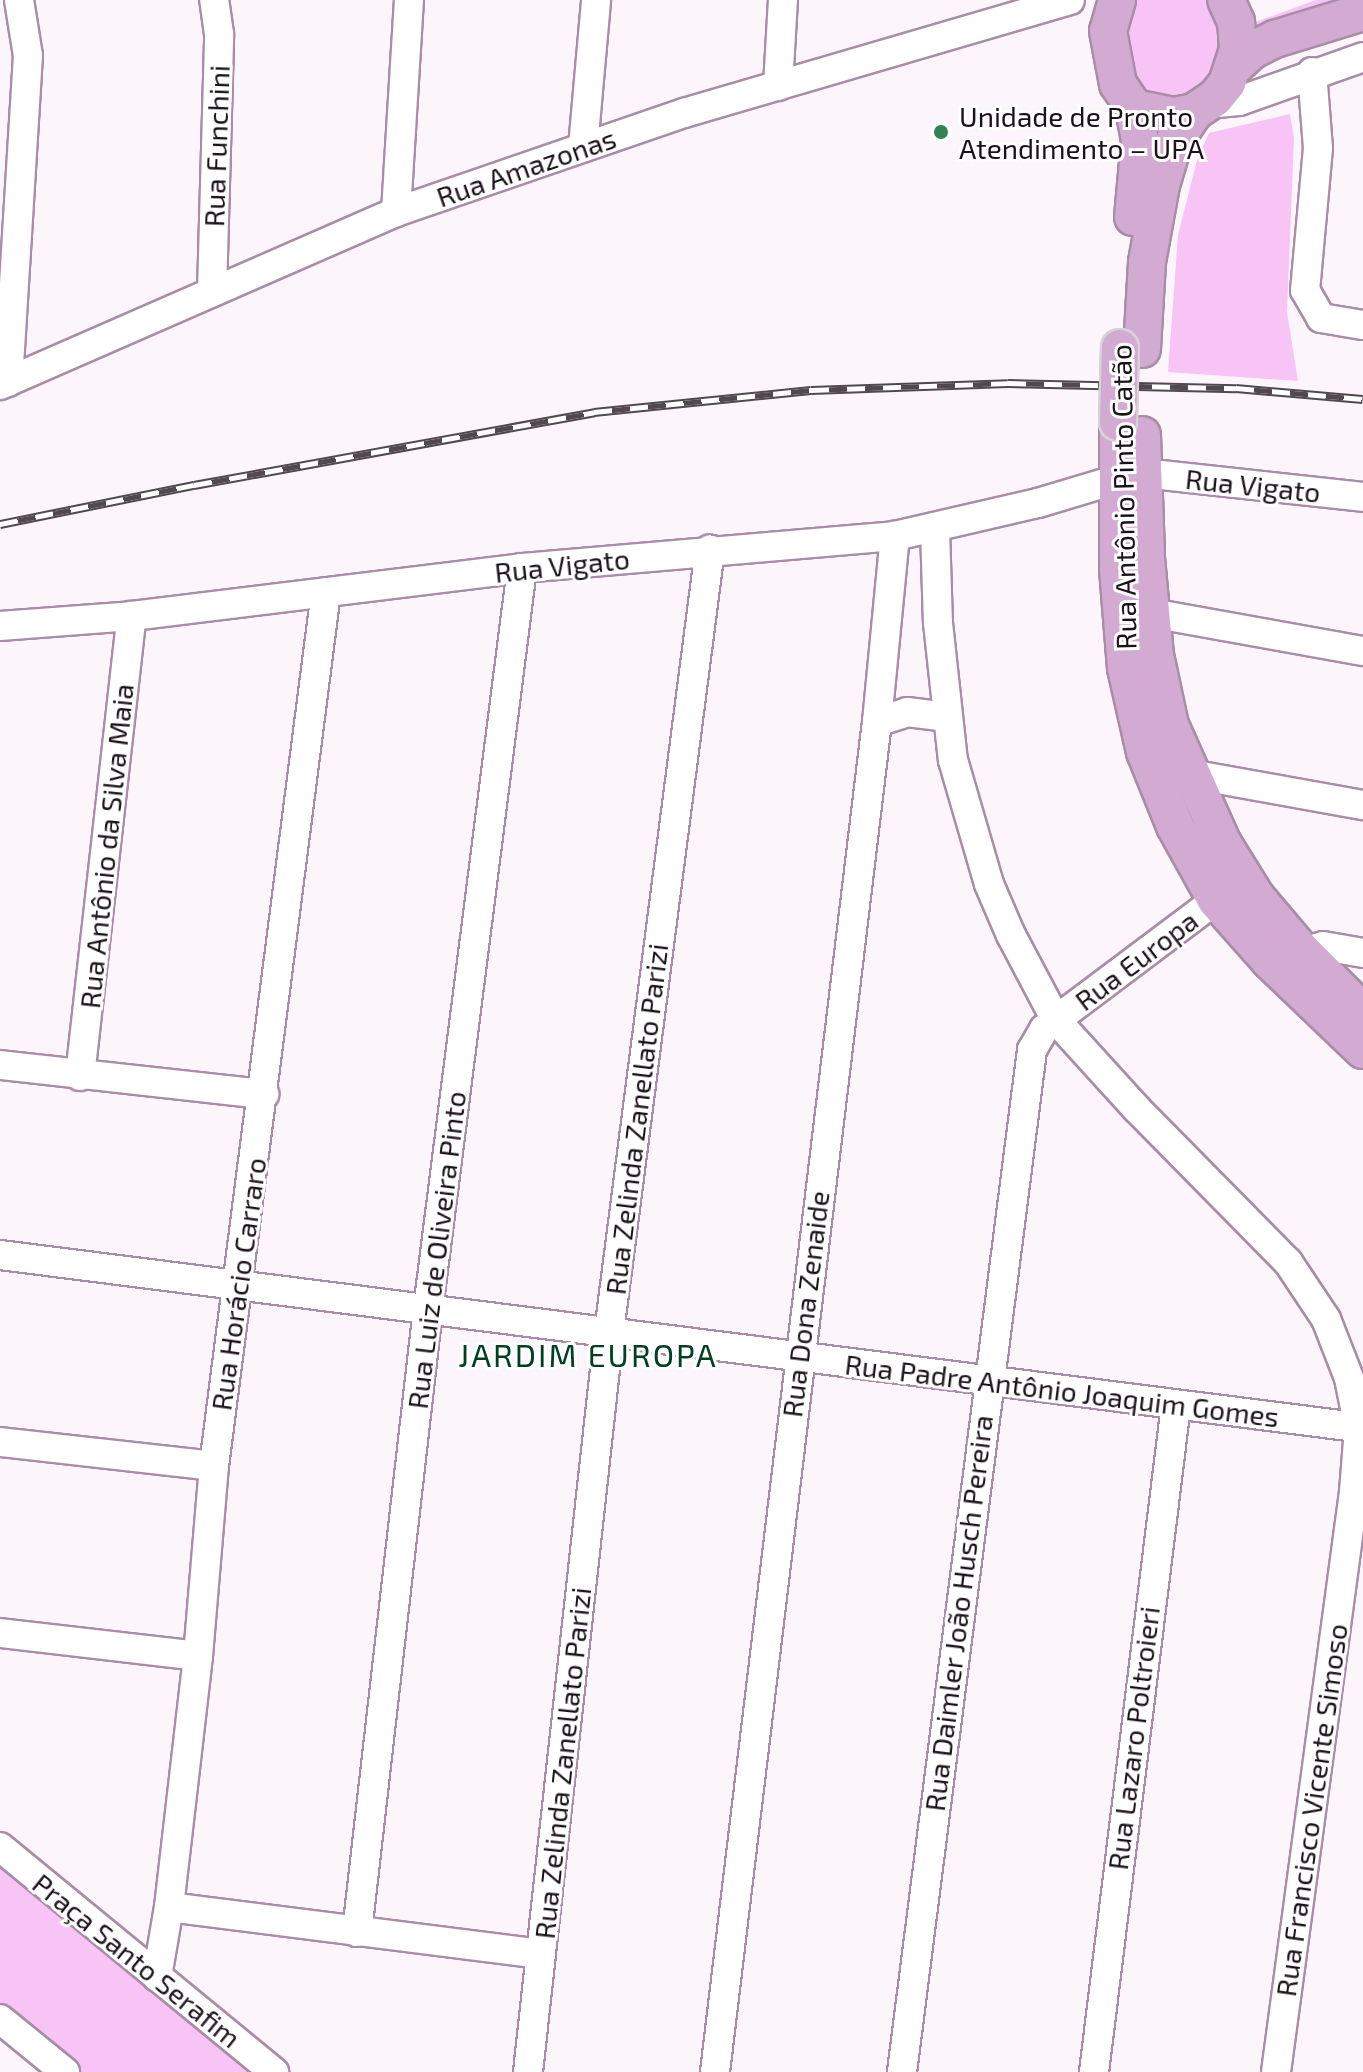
<!DOCTYPE html>
<meta charset="utf-8">
<style>
body{margin:0}
#map{position:relative;width:1363px;height:2072px;overflow:hidden;background:#fcf6fc;font-family:"Exo 2",sans-serif}
div>[style]{position:absolute}
.green>*{inset:0;background:#f8c4f5}
.roads{filter:drop-shadow(2px 0 #a88da6) drop-shadow(-2px 0 #a88da6) drop-shadow(0 2px #a88da6) drop-shadow(0 -2px #a88da6)}
.minor>*{height:28px;margin:-14px;padding:0 14px;transform-origin:14px;border-radius:14px;background:#fff}
.major>*{height:36px;margin:-18px;padding:0 18px;transform-origin:18px;border-radius:18px;background:#d3aad1}
.rail>*{height:9px;margin-top:-4.5px;transform-origin:0;background:repeating-linear-gradient(90deg,#fff 0 18px,#514850 0 36px);box-sizing:border-box;border-block:2px solid #514850}
.bridges{filter:drop-shadow(2px 0 #d6d4d6) drop-shadow(-2px 0 #d6d4d6) drop-shadow(0 2px #d6d4d6) drop-shadow(0 -2px #d6d4d6)}
.major-bridge>*{height:36px;margin:-18px;padding:0 18px;transform-origin:18px;border-radius:18px;background:#d3aad1}
.dots>*{width:22px;height:22px;translate:-50% -50%;box-sizing:border-box;border:4px solid #fff;border-radius:50%}
span{translate:-50% -50%;white-space:nowrap;text-align:center;line-height:1.15;-webkit-text-stroke:6px #fff;paint-order:stroke}
.poi-label{font-size:28px;color:#1b111a}
.left{translate:0 -50%;text-align:left}
.street-label{font-size:28px;color:#1b111a}
.quarter-label{font-size:32px;color:#014021;letter-spacing:2px}
</style>
<div id="map">
<div class="green">
<i style="clip-path:polygon(1132px 0,1217px 0,1226px 67px,1183px 105px,1144px 96px,1122px 58px)"></i>
<i style="clip-path:polygon(1316px 0,1363px 0,1250px 43px,1250px 24px)"></i>
<i style="clip-path:polygon(1290px 114px,1294px 138px,1287px 312px,1298px 381px,1168px 372px,1178px 235px,1197px 160px,1209px 133px)"></i>
<i style="clip-path:polygon(0 1867px,248px 2072px,81px 2072px,0 2005px)"></i>
</div>
<div class="roads">
<div class="minor">
<i style="left:1312px;top:72px;width:76px;rotate:85.5deg"></i>
<i style="left:1318px;top:148px;width:143px;rotate:95.2deg"></i>
<i style="left:1305px;top:290px;width:32px;rotate:60deg"></i>
<i style="left:1321px;top:318px;width:43px;rotate:9.5deg"></i>
<i style="left:778px;top:86px;width:86px;rotate:-86.7deg"></i>
<i style="left:1206px;top:104px;width:33px;rotate:-5deg"></i>
<i style="left:1239px;top:101px;width:132px;rotate:-19.5deg"></i>
<i style="left:583px;top:147px;width:148px;rotate:-84.9deg"></i>
<i style="left:396px;top:212px;width:212px;rotate:-86.5deg"></i>
<i style="left:212px;top:292px;width:258px;rotate:-88.4deg"></i>
<i style="left:219px;top:34px;width:34px;rotate:-98deg"></i>
<i style="left:8px;top:382px;width:327px;rotate:-86.5deg"></i>
<i style="left:28px;top:56px;width:57px;rotate:-99.1deg"></i>
<i style="left:0;top:385px;width:432px;rotate:-23.6deg"></i>
<i style="left:396px;top:212px;width:305px;rotate:-19deg"></i>
<i style="left:684px;top:113px;width:402px;rotate:-16.3deg"></i>
<i style="left:1143px;top:473px;width:221px;rotate:6.2deg"></i>
<i style="left:935px;top:529px;width:94px;rotate:88.2deg"></i>
<i style="left:938px;top:623px;width:138px;rotate:83.8deg"></i>
<i style="left:953px;top:760px;width:129px;rotate:73.8deg"></i>
<i style="left:989px;top:884px;width:56px;rotate:66.7deg"></i>
<i style="left:1011px;top:935px;width:96px;rotate:62.1deg"></i>
<i style="left:1056px;top:1020px;width:120px;rotate:47.7deg"></i>
<i style="left:1137px;top:1109px;width:215px;rotate:45.4deg"></i>
<i style="left:1288px;top:1262px;width:69px;rotate:56.3deg"></i>
<i style="left:1326px;top:1319px;width:63px;rotate:68.7deg"></i>
<i style="left:1349px;top:1378px;width:51px;rotate:78.7deg"></i>
<i style="left:1359px;top:1428px;width:64px;rotate:94.5deg"></i>
<i style="left:1354px;top:1492px;width:585px;rotate:97.66deg"></i>
<i style="left:1151px;top:613px;width:215px;rotate:10.2deg"></i>
<i style="left:0;top:626px;width:132px;rotate:-4.3deg"></i>
<i style="left:132px;top:616px;width:393px;rotate:-7deg"></i>
<i style="left:522px;top:568px;width:374px;rotate:-4.9deg"></i>
<i style="left:895px;top:536px;width:147px;rotate:-13deg"></i>
<i style="left:1038px;top:503px;width:84px;rotate:-16.7deg"></i>
<i style="left:877px;top:722px;width:32px;rotate:-18deg"></i>
<i style="left:907px;top:712px;width:39px;rotate:7deg"></i>
<i style="left:1190px;top:774px;width:176px;rotate:10.2deg"></i>
<i style="left:1286px;top:956px;width:38px;rotate:-15deg"></i>
<i style="left:1323px;top:946px;width:41px;rotate:9.9deg"></i>
<i style="left:0;top:1065px;width:266px;rotate:6.3deg"></i>
<i style="left:80px;top:1076px;width:463px;rotate:-83.6deg"></i>
<i style="left:0;top:1255px;width:1374px;rotate:7.23deg"></i>
<i style="left:0;top:1442px;width:215px;rotate:6.4deg"></i>
<i style="left:0;top:1633px;width:199px;rotate:6.6deg"></i>
<i style="left:0;top:1847px;width:355px;rotate:39.4deg"></i>
<i style="left:169px;top:1907px;width:375px;rotate:7.2deg"></i>
<i style="left:357px;top:1932px;width:627px;rotate:-83.5deg"></i>
<i style="left:428px;top:1309px;width:747px;rotate:-82.77deg"></i>
<i style="left:157px;top:1977px;width:71px;rotate:-80.3deg"></i>
<i style="left:169px;top:1907px;width:253px;rotate:-83.4deg"></i>
<i style="left:198px;top:1656px;width:191px;rotate:-85.2deg"></i>
<i style="left:214px;top:1466px;width:881px;rotate:-82.7deg"></i>
<i style="left:0;top:2019px;width:84px;rotate:39.2deg"></i>
<i style="left:528px;top:2072px;width:744px;rotate:-83.75deg"></i>
<i style="left:609px;top:1332px;width:789px;rotate:-82.65deg"></i>
<i style="left:715px;top:2072px;width:1360px;rotate:-83.16deg"></i>
<i style="left:877px;top:722px;width:187px;rotate:-84.5deg"></i>
<i style="left:902px;top:2072px;width:1030px;rotate:-82.75deg"></i>
<i style="left:1032px;top:1050px;width:24px;rotate:-60deg"></i>
<i style="left:1044px;top:1029px;width:215px;rotate:-36.9deg"></i>
<i style="left:1094px;top:2072px;width:672px;rotate:-82.99deg"></i>
</div>
<div class="major">
<i style="left:1117px;top:0;width:32px;rotate:106deg"></i>
<i style="left:1108px;top:31px;width:54px;rotate:79.3deg"></i>
<i style="left:1118px;top:84px;width:29px;rotate:56deg"></i>
<i style="left:1134px;top:108px;width:41px;rotate:11.3deg"></i>
<i style="left:1174px;top:116px;width:20px;rotate:-11deg"></i>
<i style="left:1194px;top:112px;width:25px;rotate:-34deg"></i>
<i style="left:1215px;top:98px;width:19px;rotate:-51deg"></i>
<i style="left:1227px;top:83px;width:36px;rotate:-72deg"></i>
<i style="left:1238px;top:49px;width:27px;rotate:-94deg"></i>
<i style="left:1236px;top:22px;width:24px;rotate:-114deg"></i>
<i style="left:1234px;top:67px;width:23px;rotate:-43deg"></i>
<i style="left:1251px;top:51px;width:27px;rotate:-27deg"></i>
<i style="left:1275px;top:39px;width:92px;rotate:-17.1deg"></i>
<i style="left:1133px;top:217px;width:77px;rotate:-84.8deg"></i>
<i style="left:1140px;top:140px;width:33px;rotate:-101deg"></i>
<i style="left:1142px;top:349px;width:87px;rotate:-86.7deg"></i>
<i style="left:1147px;top:262px;width:78px;rotate:-79.7deg"></i>
<i style="left:1161px;top:185px;width:45px;rotate:-73.2deg"></i>
<i style="left:1174px;top:142px;width:36px;rotate:-56deg"></i>
<i style="left:1118px;top:422px;width:147px;rotate:90deg"></i>
<i style="left:1118px;top:569px;width:99px;rotate:85.4deg"></i>
<i style="left:1126px;top:668px;width:86px;rotate:77.3deg"></i>
<i style="left:1145px;top:752px;width:80px;rotate:67.9deg"></i>
<i style="left:1175px;top:826px;width:85px;rotate:61deg"></i>
<i style="left:1216px;top:900px;width:81px;rotate:48.5deg"></i>
<i style="left:1270px;top:961px;width:129px;rotate:43.7deg"></i>
<i style="left:1142px;top:435px;width:123px;rotate:88.1deg"></i>
<i style="left:1146px;top:558px;width:97px;rotate:84.7deg"></i>
<i style="left:1155px;top:655px;width:72px;rotate:77.9deg"></i>
<i style="left:1170px;top:725px;width:128px;rotate:66deg"></i>
<i style="left:1222px;top:842px;width:65px;rotate:58.3deg"></i>
<i style="left:1256px;top:897px;width:70px;rotate:49.7deg"></i>
<i style="left:1301px;top:950px;width:88px;rotate:45deg"></i>
</div>
</div>
<div class="rail">
<i style="left:0;top:524px;width:198px;rotate:-11.4deg"></i>
<i style="left:194px;top:485px;width:407px;rotate:-10.3deg"></i>
<i style="left:594px;top:412px;width:218px;rotate:-5.8deg"></i>
<i style="left:811px;top:390px;width:197px;rotate:-2deg"></i>
<i style="left:1008px;top:383px;width:228px;rotate:1.3deg"></i>
<i style="left:1236px;top:388px;width:127px;rotate:5deg"></i>
</div>
<div class="bridges">
<div class="major-bridge">
<i style="left:1118px;top:422px;width:74px;rotate:-88.5deg"></i>
</div>
</div>
<div class="dots">
<i style="left:941px;top:132px;background:#328354"></i>
</div>
<div class="poi-label">
<span class="left" style="left:959px;top:132px">Unidade de Pronto<br>Atendimento – UPA</span>
</div>
<div class="street-label">
<span style="left:216px;top:146px;rotate:-88deg">Rua Funchini</span>
<span style="left:526px;top:167px;rotate:-19deg">Rua Amazonas</span>
<span style="left:1253px;top:485px;rotate:6deg">Rua Vigato</span>
<span style="left:1123px;top:497px;rotate:-91deg">Rua Antônio Pinto Catão</span>
<span style="left:562px;top:565px;rotate:-6deg">Rua Vigato</span>
<span style="left:106px;top:846px;rotate:-84deg">Rua Antônio da Silva Maia</span>
<span style="left:1136px;top:960px;rotate:-37deg">Rua Europa</span>
<span style="left:636px;top:1119px;rotate:-83deg">Rua Zelinda Zanellato Parizi</span>
<span style="left:436px;top:1250px;rotate:-83deg">Rua Luiz de Oliveira Pinto</span>
<span style="left:238px;top:1284px;rotate:-82deg">Rua Horácio Carraro</span>
<span style="left:805px;top:1304px;rotate:-83deg">Rua Dona Zenaide</span>
<span style="left:1062px;top:1390px;rotate:7deg">Rua Padre Antônio Joaquim Gomes</span>
<span style="left:958px;top:1613px;rotate:-83deg">Rua Daimler João Husch Pereira</span>
<span style="left:1133px;top:1738px;rotate:-83deg">Rua Lazaro Poltroieri</span>
<span style="left:562px;top:1763px;rotate:-84deg">Rua Zelinda Zanellato Parizi</span>
<span style="left:1311px;top:1810px;rotate:-82deg">Rua Francisco Vicente Simoso</span>
<span style="left:137px;top:1960px;rotate:39deg">Praça Santo Serafim</span>
</div>
<div class="quarter-label">
<span style="left:588px;top:1354px">JARDIM EUROPA</span>
</div>
</div>
